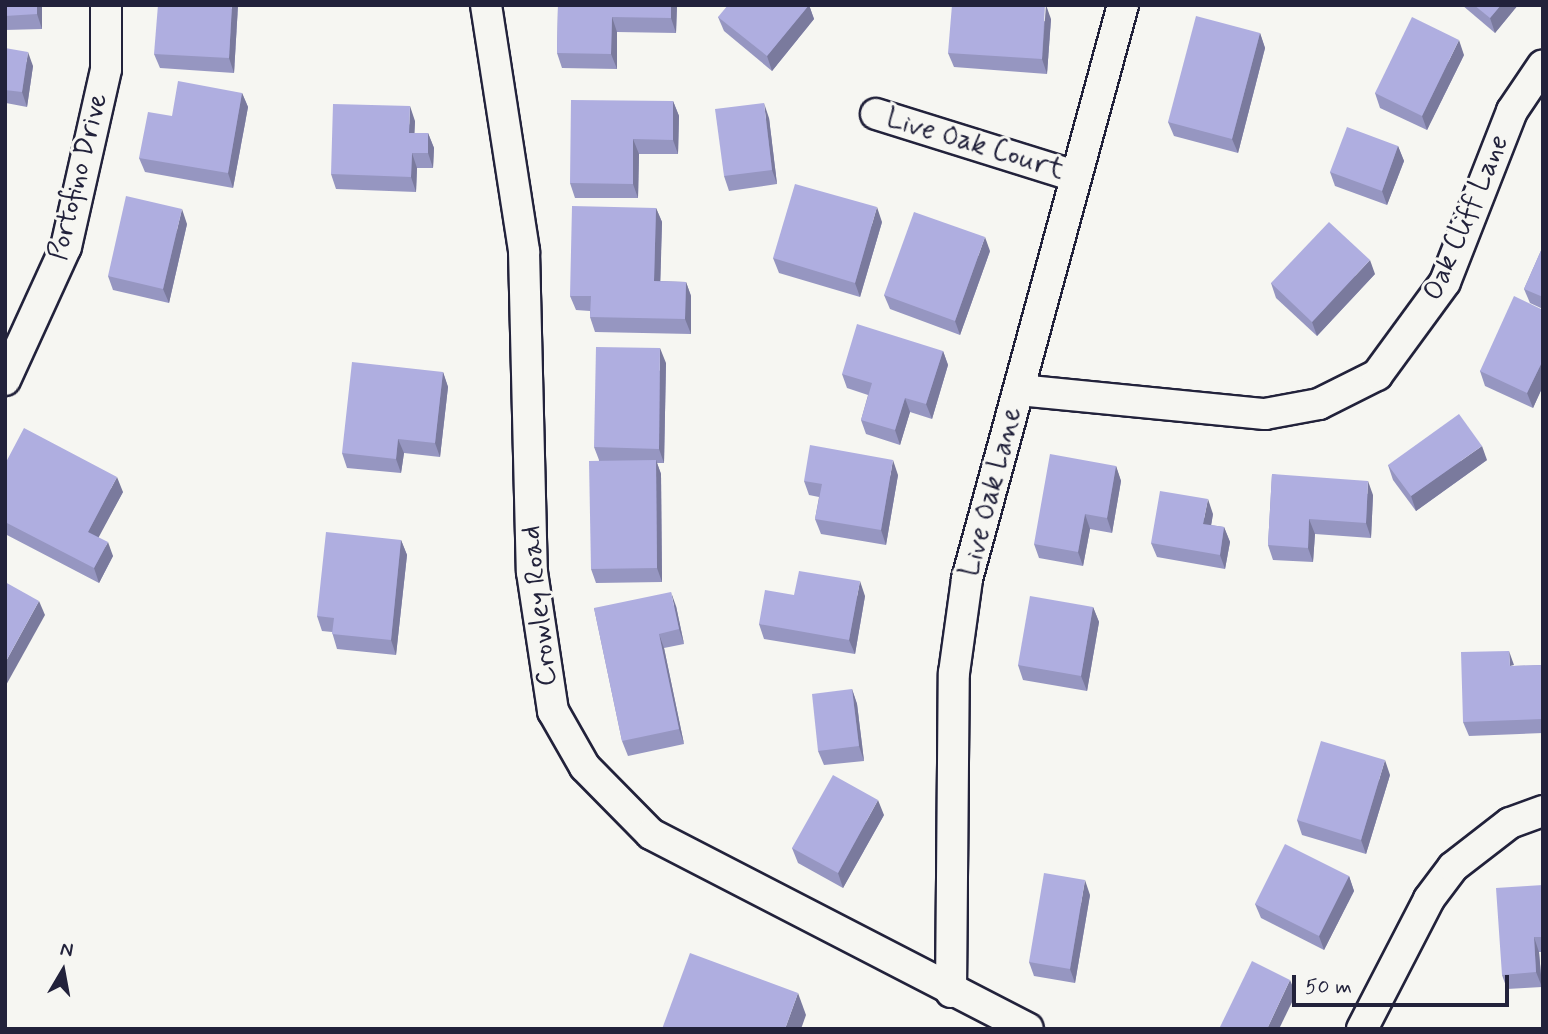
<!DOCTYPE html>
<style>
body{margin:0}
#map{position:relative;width:1548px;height:1034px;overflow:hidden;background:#f6f6f2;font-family:Mynerve,sans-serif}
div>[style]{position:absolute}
.roads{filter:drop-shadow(2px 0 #22223b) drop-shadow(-2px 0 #22223b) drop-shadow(0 2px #22223b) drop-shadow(0 -2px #22223b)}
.minor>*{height:30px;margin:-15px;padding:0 15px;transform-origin:15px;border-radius:15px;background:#f6f6f2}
.wall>*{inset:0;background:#9696c1}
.shaded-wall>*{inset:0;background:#7a7a9d}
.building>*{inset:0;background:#afaee0}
span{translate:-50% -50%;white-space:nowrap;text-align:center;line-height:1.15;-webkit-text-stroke:6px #f6f6f2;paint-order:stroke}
.street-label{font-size:28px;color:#22223b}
.frame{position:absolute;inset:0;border:7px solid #22223b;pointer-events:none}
.north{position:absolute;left:28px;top:936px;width:70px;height:70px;-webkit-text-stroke:5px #f6f6f2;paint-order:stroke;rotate:10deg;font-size:19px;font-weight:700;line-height:28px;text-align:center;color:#22223b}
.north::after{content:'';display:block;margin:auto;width:24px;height:32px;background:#22223b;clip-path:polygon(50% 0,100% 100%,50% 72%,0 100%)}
.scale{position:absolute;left:1292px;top:975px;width:217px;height:32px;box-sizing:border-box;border:4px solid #22223b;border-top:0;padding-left:9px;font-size:21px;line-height:24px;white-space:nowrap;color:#22223b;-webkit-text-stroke:5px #f6f6f2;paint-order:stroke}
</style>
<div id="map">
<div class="roads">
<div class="minor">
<i style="left:486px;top:5px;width:249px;rotate:81.2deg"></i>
<i style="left:524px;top:251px;width:321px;rotate:88.6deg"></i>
<i style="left:532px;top:572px;width:141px;rotate:81.4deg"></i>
<i style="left:553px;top:711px;width:64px;rotate:60.3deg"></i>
<i style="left:585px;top:767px;width:94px;rotate:45.4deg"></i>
<i style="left:651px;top:834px;width:424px;rotate:27.3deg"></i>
<i style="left:876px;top:114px;width:208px;rotate:17.3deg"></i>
<i style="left:5px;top:380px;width:146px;rotate:-65.4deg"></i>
<i style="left:66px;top:247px;width:182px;rotate:-77.3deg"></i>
<i style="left:106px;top:69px;width:64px;rotate:-90deg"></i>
<i style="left:1019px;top:390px;width:247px;rotate:5.6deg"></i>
<i style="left:1265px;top:414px;width:55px;rotate:-10.5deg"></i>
<i style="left:1319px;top:404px;width:65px;rotate:-26.6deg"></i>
<i style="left:1377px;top:375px;width:115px;rotate:-53.8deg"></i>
<i style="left:1445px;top:282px;width:184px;rotate:-68.6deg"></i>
<i style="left:1512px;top:111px;width:55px;rotate:-56deg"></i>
<i style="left:951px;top:992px;width:319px;rotate:-89.5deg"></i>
<i style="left:954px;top:673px;width:95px;rotate:-82.1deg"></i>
<i style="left:967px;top:579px;width:595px;rotate:-74.8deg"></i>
<i style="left:1362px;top:1029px;width:146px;rotate:-62.7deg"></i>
<i style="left:1429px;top:899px;width:40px;rotate:-53deg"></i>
<i style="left:1453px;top:867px;width:72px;rotate:-37.7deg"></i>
<i style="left:1510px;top:823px;width:35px;rotate:-20deg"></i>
</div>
</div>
<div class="wall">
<i style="clip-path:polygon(5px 5px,42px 5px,42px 29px,5px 30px)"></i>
<i style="clip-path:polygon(238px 5px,234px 73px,160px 68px,154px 54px)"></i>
<i style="clip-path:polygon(558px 5px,677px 5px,676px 33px,617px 32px,617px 69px,562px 68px,557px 53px)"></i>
<i style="clip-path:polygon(809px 5px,814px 19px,772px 71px,724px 31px,718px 17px)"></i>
<i style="clip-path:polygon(1462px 5px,1518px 5px,1495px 33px)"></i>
<i style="clip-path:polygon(1051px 19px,1047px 74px,954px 67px,948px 53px)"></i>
<i style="clip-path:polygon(1260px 33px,1265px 48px,1238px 153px,1174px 136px,1168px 122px)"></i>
<i style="clip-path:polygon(5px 48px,33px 66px,27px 107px,6px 103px,5px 107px)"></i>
<i style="clip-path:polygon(1464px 55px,1427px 130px,1380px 108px,1375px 93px)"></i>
<i style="clip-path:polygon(242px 93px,248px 107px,233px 188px,145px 172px,139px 158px,172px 116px)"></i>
<i style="clip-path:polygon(673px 101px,679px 116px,678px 154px,639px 154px,638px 198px,575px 198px,570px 183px)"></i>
<i style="clip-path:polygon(769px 118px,777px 184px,729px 191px,724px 176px)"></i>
<i style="clip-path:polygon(415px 121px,414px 133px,428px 133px,434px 148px,433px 168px,417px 168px,416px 192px,336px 189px,331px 174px)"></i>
<i style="clip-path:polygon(1398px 146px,1404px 161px,1387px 205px,1335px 186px,1330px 172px)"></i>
<i style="clip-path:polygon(656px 208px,662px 222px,660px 281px,686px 282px,691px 296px,691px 334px,595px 332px,590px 317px,590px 311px,576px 310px,570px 296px)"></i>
<i style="clip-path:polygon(882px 222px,860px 297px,779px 273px,773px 258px)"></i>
<i style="clip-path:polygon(187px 224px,169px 303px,113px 290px,108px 276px)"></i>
<i style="clip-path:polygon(1543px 246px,1543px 309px,1530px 303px,1524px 289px)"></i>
<i style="clip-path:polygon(990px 251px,960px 335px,890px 309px,884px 295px)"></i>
<i style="clip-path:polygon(1375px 274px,1317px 336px,1276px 298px,1271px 283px)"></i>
<i style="clip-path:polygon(1543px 310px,1543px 386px,1533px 408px,1485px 386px,1480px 371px)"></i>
<i style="clip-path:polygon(943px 351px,948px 365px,932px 419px,910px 412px,900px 445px,866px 434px,861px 420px,868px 395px,847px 388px,842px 374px)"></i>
<i style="clip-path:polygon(666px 363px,664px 463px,657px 463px,661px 474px,662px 582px,596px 583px,591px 569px,599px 460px,594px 447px)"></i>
<i style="clip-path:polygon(443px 372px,448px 387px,440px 457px,404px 453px,401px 473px,347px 468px,342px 453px)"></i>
<i style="clip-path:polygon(1487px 460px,1416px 511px,1393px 480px,1388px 465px)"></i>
<i style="clip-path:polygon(5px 464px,123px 492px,98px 537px,113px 556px,99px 583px,5px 534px)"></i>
<i style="clip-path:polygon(1116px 466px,1121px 481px,1112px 533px,1090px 529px,1083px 566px,1039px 558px,1034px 544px)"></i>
<i style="clip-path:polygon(1272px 474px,1373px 495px,1371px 538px,1315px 534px,1313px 562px,1273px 560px,1268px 545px)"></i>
<i style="clip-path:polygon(898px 475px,886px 545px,821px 534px,815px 519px,819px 497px,809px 495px,804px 481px)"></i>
<i style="clip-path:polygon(1213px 514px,1211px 525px,1224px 527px,1230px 542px,1225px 569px,1157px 557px,1151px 543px)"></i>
<i style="clip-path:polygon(401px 540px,407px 555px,396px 655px,337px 649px,332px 632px,322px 631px,317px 616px)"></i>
<i style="clip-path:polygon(794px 595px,865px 596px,855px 654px,764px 639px,759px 624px)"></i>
<i style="clip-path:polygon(676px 606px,684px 644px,664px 648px,684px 744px,628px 756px,622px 741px,594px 608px)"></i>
<i style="clip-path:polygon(1093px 607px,1099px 622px,1087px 691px,1023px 680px,1018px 665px)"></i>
<i style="clip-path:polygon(1543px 665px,1543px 733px,1469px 736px,1463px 722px,1514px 666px)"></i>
<i style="clip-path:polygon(852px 689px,857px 704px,864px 761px,824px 765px,818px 751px)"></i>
<i style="clip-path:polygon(1390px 775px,1366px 854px,1302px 835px,1297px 820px)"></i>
<i style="clip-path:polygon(884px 815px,843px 888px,798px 863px,792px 848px)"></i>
<i style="clip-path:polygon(1349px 876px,1354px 891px,1324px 950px,1261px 918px,1255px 904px)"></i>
<i style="clip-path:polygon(1543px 885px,1543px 952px,1539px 952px,1542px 987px,1507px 989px,1502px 975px)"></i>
<i style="clip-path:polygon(1090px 895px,1075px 983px,1034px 976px,1029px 962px)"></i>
</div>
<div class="shaded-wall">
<i style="clip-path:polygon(37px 5px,42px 5px,42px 29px,37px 14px)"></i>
<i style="clip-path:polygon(232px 5px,238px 5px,234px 73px,229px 58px)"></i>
<i style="clip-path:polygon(671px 5px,677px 5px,676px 33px,671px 18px)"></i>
<i style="clip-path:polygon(809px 5px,814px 19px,772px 71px,767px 56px)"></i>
<i style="clip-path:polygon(1046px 5px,1051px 19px,1047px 74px,1042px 59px)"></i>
<i style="clip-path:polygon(1501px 5px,1518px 5px,1495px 33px,1490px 18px)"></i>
<i style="clip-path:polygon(612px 17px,617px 32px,617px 69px,611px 54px)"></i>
<i style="clip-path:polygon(1260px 33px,1265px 48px,1238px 153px,1232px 139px)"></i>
<i style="clip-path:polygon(1459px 40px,1464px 55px,1427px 130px,1422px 116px)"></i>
<i style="clip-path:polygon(28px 52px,33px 66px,27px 107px,22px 92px)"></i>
<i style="clip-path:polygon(242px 93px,248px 107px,233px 188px,228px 173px)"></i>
<i style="clip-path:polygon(673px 101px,679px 116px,678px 154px,673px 140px)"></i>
<i style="clip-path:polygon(764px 103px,769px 118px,777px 184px,772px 170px)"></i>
<i style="clip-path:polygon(410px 106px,415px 121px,414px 147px,409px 133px)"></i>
<i style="clip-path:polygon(428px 133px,434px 148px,433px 168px,428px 153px)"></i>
<i style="clip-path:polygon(633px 139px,639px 154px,638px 198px,633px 184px)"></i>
<i style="clip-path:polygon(1398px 146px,1404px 161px,1387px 205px,1382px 191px)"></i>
<i style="clip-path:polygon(412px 153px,417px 168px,416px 192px,411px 177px)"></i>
<i style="clip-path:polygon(877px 207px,882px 222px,860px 297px,855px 283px)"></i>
<i style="clip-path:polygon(656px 208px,662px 222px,660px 296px,654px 281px)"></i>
<i style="clip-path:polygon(182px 209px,187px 224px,169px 303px,163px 289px)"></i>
<i style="clip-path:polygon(985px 237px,990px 251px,960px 335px,955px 321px)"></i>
<i style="clip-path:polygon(1370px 260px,1375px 274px,1317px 336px,1312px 322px)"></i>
<i style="clip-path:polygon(686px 282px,691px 296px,691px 334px,685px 319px)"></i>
<i style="clip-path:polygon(660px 348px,666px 363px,664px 463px,659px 449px)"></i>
<i style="clip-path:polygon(943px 351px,948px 365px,932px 419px,926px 404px)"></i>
<i style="clip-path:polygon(1543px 360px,1543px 386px,1533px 408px,1527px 393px)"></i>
<i style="clip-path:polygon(443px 372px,448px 387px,440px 457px,435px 443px)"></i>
<i style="clip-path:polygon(905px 398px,910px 412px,900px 445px,895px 430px)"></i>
<i style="clip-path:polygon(398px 439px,404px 453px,401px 473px,396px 459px)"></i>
<i style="clip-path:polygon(1482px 446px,1487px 460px,1416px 511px,1411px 496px)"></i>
<i style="clip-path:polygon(656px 460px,661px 474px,662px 582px,657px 568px)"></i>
<i style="clip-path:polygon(893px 460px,898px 475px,886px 545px,881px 530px)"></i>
<i style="clip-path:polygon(1116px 466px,1121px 481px,1112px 533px,1107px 518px)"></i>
<i style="clip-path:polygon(117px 477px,123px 492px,94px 546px,88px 532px)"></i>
<i style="clip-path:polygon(1368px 481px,1373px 495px,1371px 538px,1366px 523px)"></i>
<i style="clip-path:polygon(1208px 499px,1213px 514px,1209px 538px,1203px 524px)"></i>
<i style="clip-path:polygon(1085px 514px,1090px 529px,1083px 566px,1078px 552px)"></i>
<i style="clip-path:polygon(1309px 519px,1315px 534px,1313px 562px,1308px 548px)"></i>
<i style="clip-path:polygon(1224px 527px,1230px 542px,1225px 569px,1220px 555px)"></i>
<i style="clip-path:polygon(401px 540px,407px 555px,396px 655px,391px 640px)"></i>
<i style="clip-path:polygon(108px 542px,113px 556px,99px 583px,94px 568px)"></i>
<i style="clip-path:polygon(860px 581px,865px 596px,855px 654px,849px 640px)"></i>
<i style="clip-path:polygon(671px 592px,676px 606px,684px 644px,679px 629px)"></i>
<i style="clip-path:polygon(39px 601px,45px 615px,5px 687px,5px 663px)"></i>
<i style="clip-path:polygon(1093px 607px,1099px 622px,1087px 691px,1081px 676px)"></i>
<i style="clip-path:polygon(659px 634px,664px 648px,684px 744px,679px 729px)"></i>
<i style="clip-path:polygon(1509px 651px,1514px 665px,1510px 666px)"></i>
<i style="clip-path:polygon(852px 689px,857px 704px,864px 761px,859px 746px)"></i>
<i style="clip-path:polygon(1385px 760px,1390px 775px,1366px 854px,1361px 840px)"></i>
<i style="clip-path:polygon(878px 800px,884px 815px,843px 888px,838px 873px)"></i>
<i style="clip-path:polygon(1349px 876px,1354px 891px,1324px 950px,1319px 936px)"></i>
<i style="clip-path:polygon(1085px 880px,1090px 895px,1075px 983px,1070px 969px)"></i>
<i style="clip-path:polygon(1534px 937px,1539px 952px,1542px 987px,1536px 972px)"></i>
<i style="clip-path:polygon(1290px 980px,1296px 994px,1279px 1029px,1267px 1029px)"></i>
<i style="clip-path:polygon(798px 993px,806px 1015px,801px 1029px,785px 1029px)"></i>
</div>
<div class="building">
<i style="clip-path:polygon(5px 5px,37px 5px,37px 14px,5px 16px)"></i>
<i style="clip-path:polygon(158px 5px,232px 5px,229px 58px,154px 54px)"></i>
<i style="clip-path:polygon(558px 5px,671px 5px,671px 18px,612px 17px,611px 54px,557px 53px)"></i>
<i style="clip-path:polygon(728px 5px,809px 5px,767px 56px,718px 17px)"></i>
<i style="clip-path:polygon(952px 5px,1045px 5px,1042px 59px,948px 53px)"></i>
<i style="clip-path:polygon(1474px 5px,1501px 5px,1490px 18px)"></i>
<i style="clip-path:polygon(1196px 16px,1260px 33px,1232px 139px,1168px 122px)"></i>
<i style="clip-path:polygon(1412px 17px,1459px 40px,1422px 116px,1375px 93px)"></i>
<i style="clip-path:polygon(5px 48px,28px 52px,22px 92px,5px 90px)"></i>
<i style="clip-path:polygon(178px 81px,242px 93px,228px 173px,139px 158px,148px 112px,172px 116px)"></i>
<i style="clip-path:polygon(571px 100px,673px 101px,673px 140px,633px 139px,633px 184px,570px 183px)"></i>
<i style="clip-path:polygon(764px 103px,772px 170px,724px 176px,715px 109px)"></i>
<i style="clip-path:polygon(333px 104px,410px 106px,409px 133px,428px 133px,428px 153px,412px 153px,411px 177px,331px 174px)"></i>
<i style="clip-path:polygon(1347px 127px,1398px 146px,1382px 191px,1330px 172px)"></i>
<i style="clip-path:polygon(795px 184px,877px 207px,855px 283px,773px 258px)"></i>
<i style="clip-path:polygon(126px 196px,182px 209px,163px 289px,108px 276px)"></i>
<i style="clip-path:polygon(572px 206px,656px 208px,654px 281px,686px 282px,685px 319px,590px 317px,591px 296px,570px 296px)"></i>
<i style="clip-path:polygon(914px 212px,985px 237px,955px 321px,884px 295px)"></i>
<i style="clip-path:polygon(1329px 222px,1370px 260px,1312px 322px,1271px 283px)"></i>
<i style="clip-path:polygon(1543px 246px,1543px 297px,1524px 289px)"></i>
<i style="clip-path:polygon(1514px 296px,1543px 310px,1543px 360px,1527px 393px,1480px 371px)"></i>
<i style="clip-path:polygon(857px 324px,943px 351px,926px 404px,905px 398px,895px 430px,861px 420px,872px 383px,842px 374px)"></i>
<i style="clip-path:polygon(596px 347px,660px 348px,659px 449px,594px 447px)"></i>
<i style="clip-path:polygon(352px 362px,443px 372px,435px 443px,398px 439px,396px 459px,342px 453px)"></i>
<i style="clip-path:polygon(1459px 414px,1482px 446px,1411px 496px,1388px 465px)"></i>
<i style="clip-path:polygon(24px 428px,117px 477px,88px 532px,108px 542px,94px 568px,5px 522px,5px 464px)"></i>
<i style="clip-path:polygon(810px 445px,893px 460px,881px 530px,815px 519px,822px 484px,804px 481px)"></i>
<i style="clip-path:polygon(1050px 454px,1116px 466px,1107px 518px,1085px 514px,1078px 552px,1034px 544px)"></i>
<i style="clip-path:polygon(656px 460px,657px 568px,591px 569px,589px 461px)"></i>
<i style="clip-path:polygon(1272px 474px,1368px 481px,1366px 523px,1309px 519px,1308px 548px,1268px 545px)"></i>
<i style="clip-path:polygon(1160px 491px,1208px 499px,1203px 524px,1224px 527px,1220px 555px,1151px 543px)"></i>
<i style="clip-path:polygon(326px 532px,401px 540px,391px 640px,332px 634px,334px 618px,317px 616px)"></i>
<i style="clip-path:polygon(799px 571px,860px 581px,849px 640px,759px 624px,765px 590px,794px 595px)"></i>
<i style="clip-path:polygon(5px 582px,39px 601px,5px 663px)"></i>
<i style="clip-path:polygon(671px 592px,679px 629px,659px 634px,679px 729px,622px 741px,594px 608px)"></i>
<i style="clip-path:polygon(1030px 596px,1093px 607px,1081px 676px,1018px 665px)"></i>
<i style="clip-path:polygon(1509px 651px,1510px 666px,1543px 665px,1543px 719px,1463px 722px,1461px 652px)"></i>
<i style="clip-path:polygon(852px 689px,859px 746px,818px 751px,812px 694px)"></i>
<i style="clip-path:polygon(1321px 741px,1385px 760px,1361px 840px,1297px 820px)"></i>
<i style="clip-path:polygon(833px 775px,878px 800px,838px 873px,792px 848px)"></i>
<i style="clip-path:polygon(1285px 844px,1349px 876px,1319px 936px,1255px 904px)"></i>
<i style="clip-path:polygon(1044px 873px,1085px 880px,1070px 969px,1029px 962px)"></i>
<i style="clip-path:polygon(1543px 885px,1543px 937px,1534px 937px,1536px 972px,1502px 975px,1496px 888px)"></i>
<i style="clip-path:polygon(690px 953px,798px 993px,785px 1029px,662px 1029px)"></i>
<i style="clip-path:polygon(1252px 961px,1290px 980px,1267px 1029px,1219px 1029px)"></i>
</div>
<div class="street-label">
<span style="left:975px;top:145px;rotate:17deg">Live Oak Court</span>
<span style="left:79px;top:177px;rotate:-76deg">Portofino Drive</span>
<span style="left:1467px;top:218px;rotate:-67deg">Oak Cliff Lane</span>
<span style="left:992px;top:492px;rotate:-75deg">Live Oak Lane</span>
<span style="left:540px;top:606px;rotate:-96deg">Crowley Road</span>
</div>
<div class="frame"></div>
<div class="north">N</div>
<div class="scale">50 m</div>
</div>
